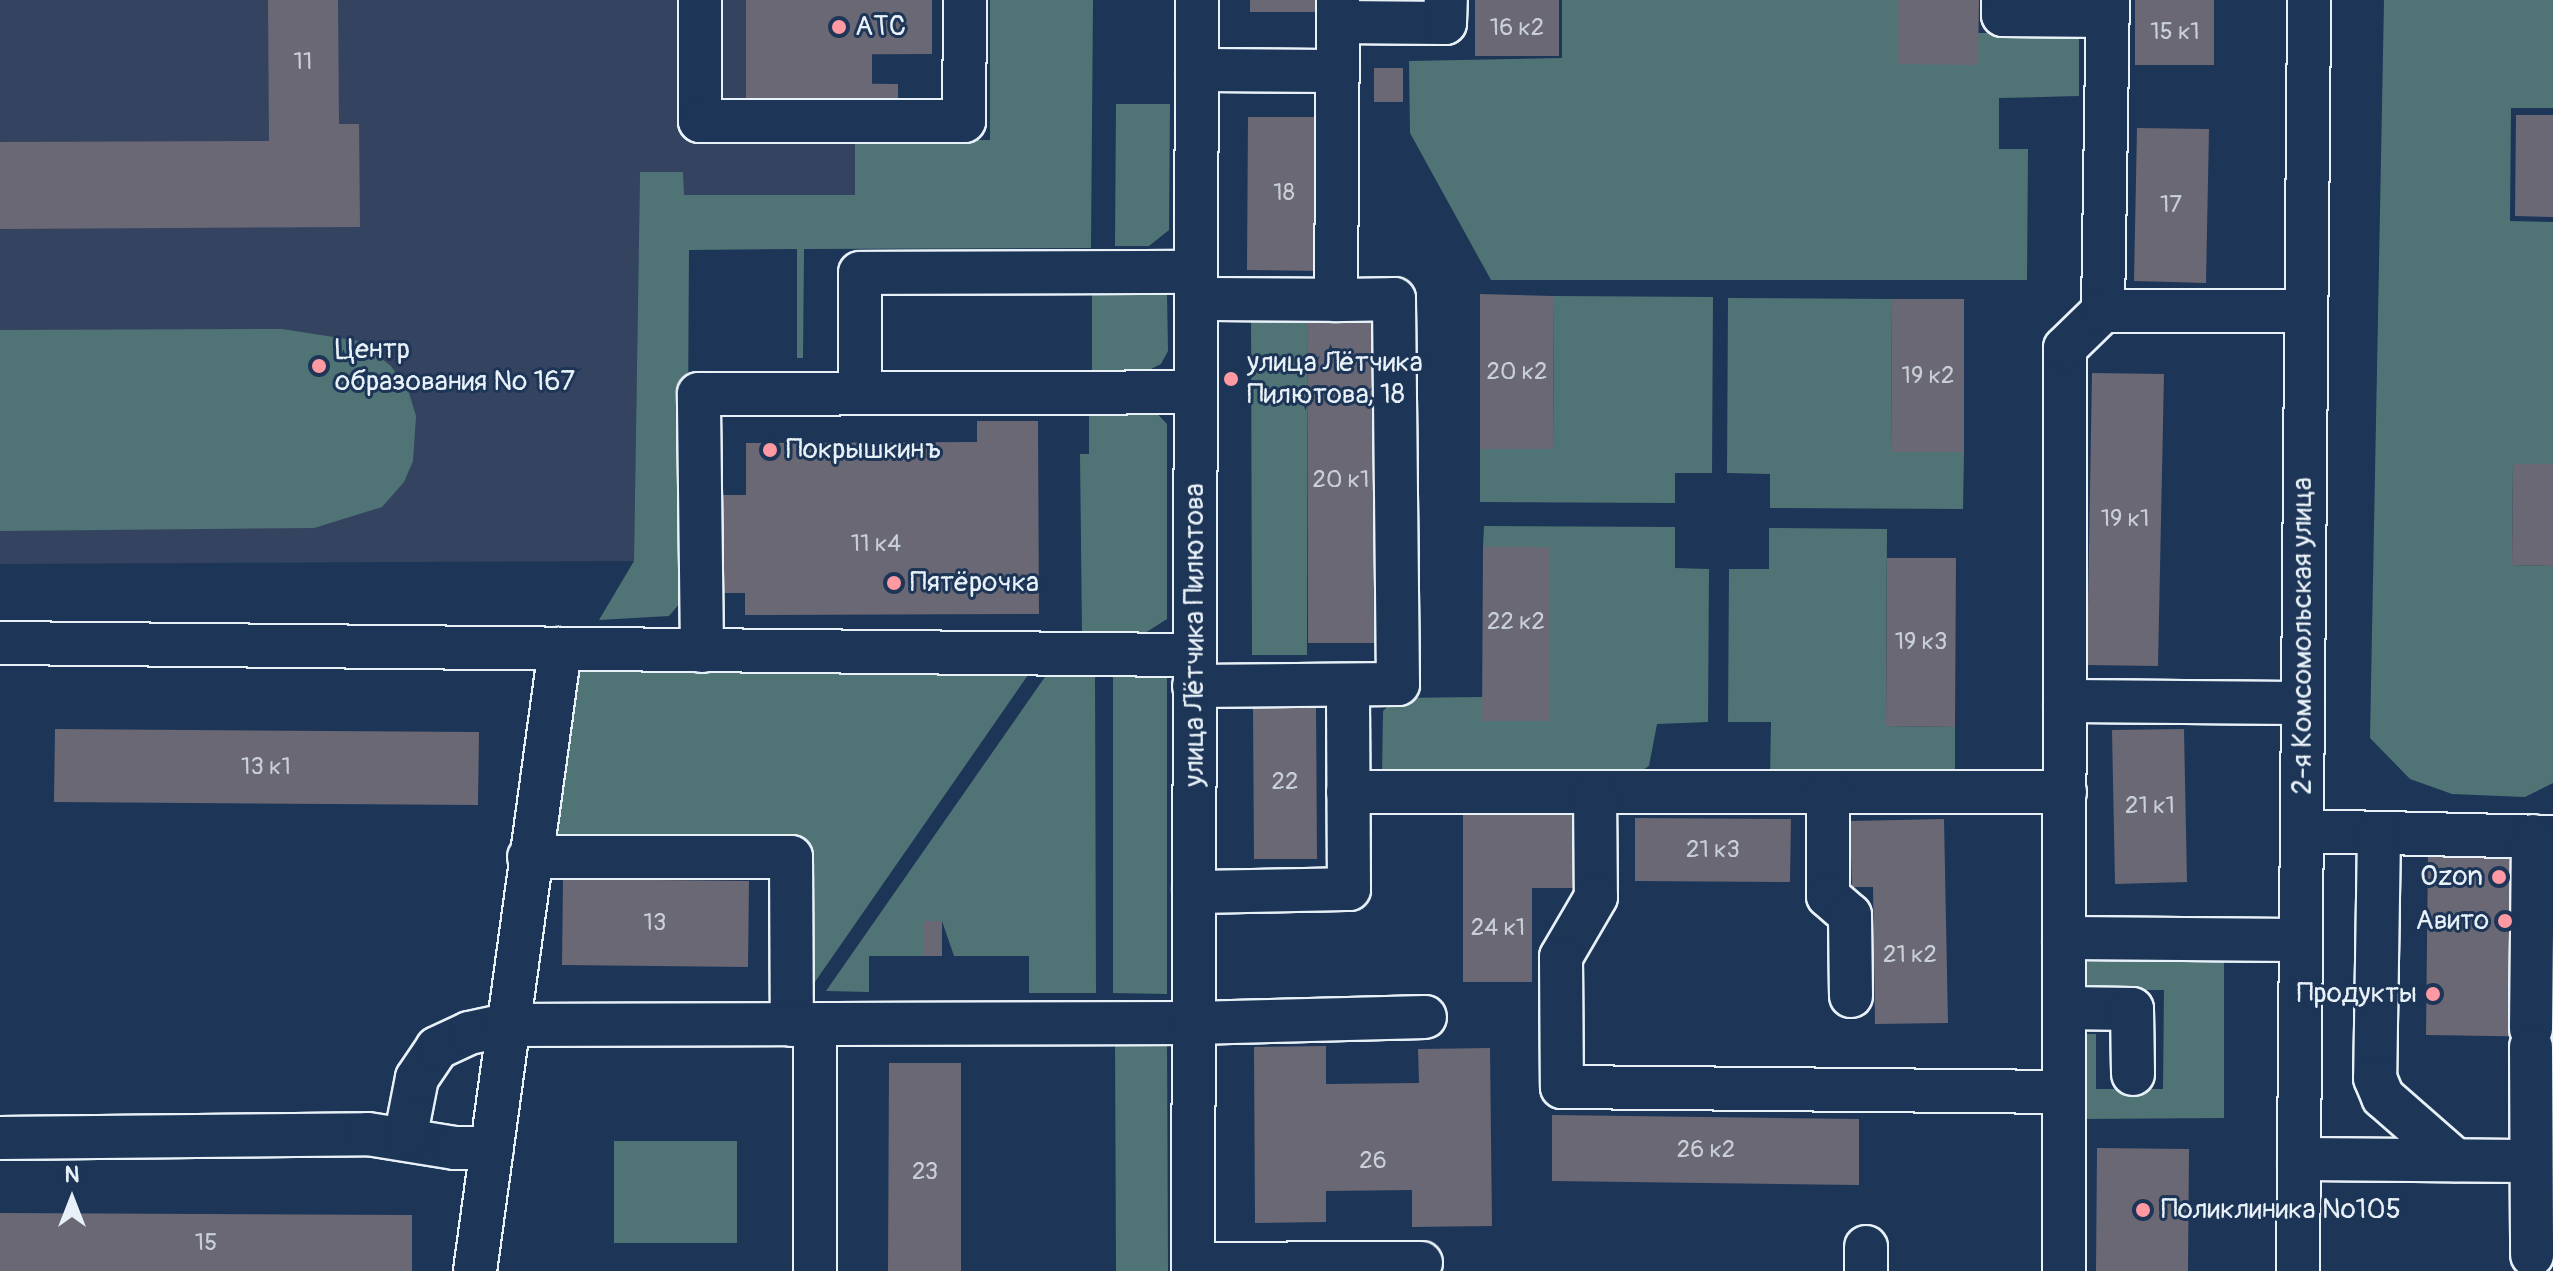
<!DOCTYPE html>
<meta charset="utf-8">
<style>
body{margin:0}
#map{position:relative;width:2553px;height:1271px;overflow:hidden;background:#1d3557;font-family:Pangolin,sans-serif}
div>[style]{position:absolute}
.built>*{inset:0;background:#344460}
.green>*{inset:0;background:#507475}
.building>*{inset:0;background:#6a6874}
.roads{filter:drop-shadow(2px 0 #e8f1f8) drop-shadow(-2px 0 #e8f1f8) drop-shadow(0 2px #e8f1f8) drop-shadow(0 -2px #e8f1f8)}
.minor>*{height:42px;margin:-21px;padding:0 21px;transform-origin:21px;border-radius:21px;background:#1d3557}
.dots>*{width:22px;height:22px;translate:-50% -50%;box-sizing:border-box;border:4px solid #1d3557;border-radius:50%}
span{translate:-50% -50%;white-space:nowrap;text-align:center;line-height:1.15;-webkit-text-stroke:6px #1d3557;paint-order:stroke}
.number-label{font-size:24px;color:#c8cfd7}
.number-label span{-webkit-text-stroke-width:0}
.poi-label{font-size:28px;color:#e8f1f8}
.left{translate:0 -50%;text-align:left}
.right{translate:-100% -50%;text-align:right}
.street-label{font-size:28px;color:#e8f1f8}
.north{position:absolute;left:32px;top:1159px;width:80px;height:80px;-webkit-text-stroke:6px #1d3557;paint-order:stroke;rotate:0deg;font-size:22px;font-weight:700;line-height:32px;text-align:center;color:#e8f1f8}
.north::after{content:'';display:block;margin:auto;width:28px;height:36px;background:#e8f1f8;clip-path:polygon(50% 0,100% 100%,50% 72%,0 100%)}
</style>
<div id="map">
<div class="built">
<i style="clip-path:polygon(0 0,932px 0,932px 54px,872px 55px,872px 83px,898px 84px,898px 105px,856px 195px,684px 195px,640px 172px,634px 561px,0 564px)"></i>
</div>
<div class="green">
<i style="clip-path:polygon(990px 0,1093px 0,1091px 248px,804px 249px,803px 358px,797px 358px,797px 249px,689px 250px,687px 579px,680px 603px,669px 616px,599px 620px,634px 561px,640px 172px,683px 172px,684px 195px,855px 195px,855px 139px,990px 140px)"></i>
<i style="clip-path:polygon(1562px 0,1898px 0,1978px 33px,2079px 33px,2079px 96px,1999px 98px,1999px 149px,2028px 149px,2027px 280px,1491px 280px,1410px 133px,1409px 61px,1562px 58px)"></i>
<i style="clip-path:polygon(2384px 0,2553px 0,2553px 108px,2511px 108px,2510px 221px,2553px 222px,2553px 464px,2513px 464px,2512px 565px,2553px 566px,2553px 783px,2525px 797px,2452px 794px,2410px 779px,2370px 738px)"></i>
<i style="clip-path:polygon(1116px 104px,1170px 104px,1169px 230px,1149px 246px,1115px 246px)"></i>
<i style="clip-path:polygon(1092px 280px,1160px 285px,1167px 294px,1168px 351px,1161px 364px,1149px 370px,1092px 370px)"></i>
<i style="clip-path:polygon(1554px 296px,1713px 297px,1712px 473px,1675px 473px,1675px 503px,1480px 502px,1480px 449px,1553px 449px)"></i>
<i style="clip-path:polygon(1728px 298px,1892px 299px,1891px 452px,1964px 452px,1963px 509px,1770px 508px,1770px 474px,1727px 473px)"></i>
<i style="clip-path:polygon(1251px 308px,1307px 317px,1307px 655px,1252px 655px)"></i>
<i style="clip-path:polygon(282px 329px,359px 341px,391px 366px,409px 393px,416px 416px,413px 461px,404px 482px,382px 507px,314px 528px,0 531px,0 330px)"></i>
<i style="clip-path:polygon(1089px 404px,1150px 406px,1167px 424px,1167px 619px,1145px 633px,1082px 633px,1080px 454px,1089px 454px)"></i>
<i style="clip-path:polygon(1484px 526px,1675px 527px,1675px 568px,1709px 569px,1708px 722px,1657px 724px,1649px 766px,1632px 777px,1382px 776px,1383px 711px,1397px 698px,1482px 697px,1548px 721px,1549px 548px,1483px 547px)"></i>
<i style="clip-path:polygon(1769px 528px,1887px 529px,1886px 726px,1955px 727px,1955px 777px,1770px 776px,1771px 722px,1728px 722px,1729px 569px,1769px 569px)"></i>
<i style="clip-path:polygon(1054px 664px,1095px 665px,1096px 993px,1029px 993px,1029px 956px,954px 956px,942px 921px,923px 922px,923px 956px,869px 956px,869px 992px,826px 991px)"></i>
<i style="clip-path:polygon(1113px 664px,1167px 674px,1167px 994px,1113px 993px)"></i>
<i style="clip-path:polygon(1035px 665px,810px 989px,799px 847px,543px 846px,569px 668px)"></i>
<i style="clip-path:polygon(2087px 948px,2224px 948px,2224px 1118px,2079px 1119px,2079px 1034px,2096px 1034px,2096px 1089px,2163px 1089px,2164px 990px,2087px 990px)"></i>
<i style="clip-path:polygon(1115px 1036px,1167px 1036px,1168px 1271px,1116px 1271px)"></i>
<i style="clip-path:polygon(614px 1141px,737px 1141px,737px 1243px,614px 1243px)"></i>
</div>
<div class="building">
<i style="clip-path:polygon(268px 0,338px 0,339px 124px,359px 124px,360px 227px,0 229px,0 142px,269px 141px)"></i>
<i style="clip-path:polygon(746px 0,932px 0,932px 54px,872px 54px,872px 84px,898px 84px,898px 105px,746px 105px)"></i>
<i style="clip-path:polygon(1250px 0,1322px 0,1322px 12px,1250px 12px)"></i>
<i style="clip-path:polygon(1475px 0,1559px 0,1559px 56px,1475px 56px)"></i>
<i style="clip-path:polygon(1898px 0,1979px 0,1978px 65px,1898px 64px)"></i>
<i style="clip-path:polygon(2135px 0,2214px 0,2214px 65px,2135px 65px)"></i>
<i style="clip-path:polygon(1374px 68px,1403px 68px,1403px 102px,1374px 102px)"></i>
<i style="clip-path:polygon(2516px 115px,2553px 115px,2553px 217px,2515px 216px)"></i>
<i style="clip-path:polygon(1248px 117px,1320px 117px,1319px 271px,1247px 270px)"></i>
<i style="clip-path:polygon(2137px 128px,2209px 129px,2206px 283px,2134px 281px)"></i>
<i style="clip-path:polygon(1480px 294px,1554px 296px,1553px 449px,1480px 449px)"></i>
<i style="clip-path:polygon(1892px 299px,1964px 299px,1964px 452px,1891px 452px)"></i>
<i style="clip-path:polygon(1373px 316px,1374px 643px,1308px 643px,1307px 317px)"></i>
<i style="clip-path:polygon(2092px 373px,2164px 374px,2158px 666px,2087px 665px)"></i>
<i style="clip-path:polygon(977px 421px,1038px 421px,1039px 614px,745px 615px,745px 593px,714px 593px,713px 495px,746px 495px,746px 443px,977px 442px)"></i>
<i style="clip-path:polygon(2513px 464px,2553px 464px,2553px 566px,2512px 565px)"></i>
<i style="clip-path:polygon(1483px 547px,1549px 547px,1549px 721px,1482px 721px)"></i>
<i style="clip-path:polygon(1887px 558px,1956px 558px,1955px 727px,1886px 726px)"></i>
<i style="clip-path:polygon(1253px 706px,1316px 706px,1317px 859px,1254px 859px)"></i>
<i style="clip-path:polygon(55px 729px,479px 732px,478px 805px,54px 802px)"></i>
<i style="clip-path:polygon(2184px 729px,2187px 882px,2115px 884px,2112px 730px)"></i>
<i style="clip-path:polygon(1463px 813px,1573px 813px,1573px 888px,1532px 888px,1532px 982px,1463px 982px)"></i>
<i style="clip-path:polygon(1635px 818px,1791px 819px,1790px 882px,1635px 881px)"></i>
<i style="clip-path:polygon(1944px 819px,1948px 1023px,1875px 1024px,1873px 887px,1852px 887px,1850px 821px)"></i>
<i style="clip-path:polygon(2428px 849px,2519px 850px,2516px 1029px,2553px 1030px,2553px 1037px,2426px 1035px)"></i>
<i style="clip-path:polygon(563px 879px,749px 881px,748px 967px,562px 965px)"></i>
<i style="clip-path:polygon(923px 921px,942px 921px,942px 956px,923px 956px)"></i>
<i style="clip-path:polygon(1326px 1046px,1326px 1084px,1419px 1083px,1418px 1049px,1490px 1048px,1492px 1226px,1412px 1227px,1412px 1190px,1326px 1191px,1326px 1222px,1255px 1223px,1254px 1047px)"></i>
<i style="clip-path:polygon(889px 1063px,961px 1063px,961px 1271px,888px 1271px)"></i>
<i style="clip-path:polygon(1552px 1115px,1859px 1119px,1859px 1185px,1552px 1181px)"></i>
<i style="clip-path:polygon(2097px 1148px,2189px 1149px,2188px 1271px,2096px 1271px)"></i>
<i style="clip-path:polygon(0 1213px,412px 1215px,412px 1271px,0 1271px)"></i>
</div>
<div class="roads">
<div class="minor">
<i style="left:700px;top:0;width:121px;rotate:90deg"></i>
<i style="left:700px;top:121px;width:264px"></i>
<i style="left:964px;top:121px;width:121px;rotate:-89.5deg"></i>
<i style="left:2003px;top:0;width:15px;rotate:90deg"></i>
<i style="left:2003px;top:15px;width:105px;rotate:0.5deg"></i>
<i style="left:1338px;top:22px;width:107px;rotate:0.5deg"></i>
<i style="left:1445px;top:23px;width:23px;rotate:-88deg"></i>
<i style="left:1197px;top:70px;width:141px;rotate:0.4deg"></i>
<i style="left:1196px;top:299px;width:140px;rotate:0.4deg"></i>
<i style="left:1336px;top:300px;width:300px;rotate:-89.6deg"></i>
<i style="left:2103px;top:311px;width:311px;rotate:-89.1deg"></i>
<i style="left:860px;top:393px;width:120px;rotate:-90deg"></i>
<i style="left:860px;top:273px;width:336px;rotate:-0.2deg"></i>
<i style="left:0;top:643px;width:1195px;rotate:0.58deg"></i>
<i style="left:702px;top:651px;width:257px;rotate:-90.7deg"></i>
<i style="left:699px;top:394px;width:497px;rotate:-0.2deg"></i>
<i style="left:1194px;top:686px;width:204px;rotate:-0.6deg"></i>
<i style="left:1398px;top:684px;width:385px;rotate:-90.6deg"></i>
<i style="left:1394px;top:299px;width:58px;rotate:179deg"></i>
<i style="left:2065px;top:701px;width:238px;rotate:0.5deg"></i>
<i style="left:1348px;top:792px;width:717px"></i>
<i style="left:1595px;top:792px;width:105px;rotate:89.5deg"></i>
<i style="left:1596px;top:897px;width:69px;rotate:120.3deg"></i>
<i style="left:1561px;top:957px;width:130px;rotate:89.6deg"></i>
<i style="left:1562px;top:1087px;width:502px;rotate:0.57deg"></i>
<i style="left:1828px;top:792px;width:104px;rotate:90deg"></i>
<i style="left:1828px;top:896px;width:29px;rotate:41deg"></i>
<i style="left:1850px;top:915px;width:81px;rotate:89.3deg"></i>
<i style="left:2302px;top:831px;width:251px;rotate:1.4deg"></i>
<i style="left:2379px;top:834px;width:244px;rotate:90.9deg"></i>
<i style="left:2375px;top:1078px;width:21px;rotate:67deg"></i>
<i style="left:2383px;top:1097px;width:96px;rotate:41.2deg"></i>
<i style="left:529px;top:857px;width:262px"></i>
<i style="left:791px;top:857px;width:168px;rotate:89.7deg"></i>
<i style="left:1194px;top:892px;width:155px;rotate:-1.1deg"></i>
<i style="left:1349px;top:889px;width:204px;rotate:-90.3deg"></i>
<i style="left:2064px;top:938px;width:237px;rotate:0.5deg"></i>
<i style="left:2064px;top:1008px;width:68px;rotate:0.8deg"></i>
<i style="left:2132px;top:1009px;width:65px;rotate:89.1deg"></i>
<i style="left:2531px;top:1029px;width:193px;rotate:-89.4deg"></i>
<i style="left:2531px;top:1047px;width:208px;rotate:89.7deg"></i>
<i style="left:0;top:1138px;width:368px;rotate:-0.6deg"></i>
<i style="left:368px;top:1134px;width:88px;rotate:9.1deg"></i>
<i style="left:455px;top:1148px;width:37px"></i>
<i style="left:405px;top:1139px;width:62px;rotate:-78.9deg"></i>
<i style="left:417px;top:1078px;width:36px;rotate:-56deg"></i>
<i style="left:437px;top:1048px;width:35px;rotate:-25deg"></i>
<i style="left:469px;top:1033px;width:39px;rotate:-12deg"></i>
<i style="left:507px;top:1025px;width:686px;rotate:-0.17deg"></i>
<i style="left:1193px;top:1023px;width:232px;rotate:-1.5deg"></i>
<i style="left:2299px;top:1159px;width:229px;rotate:0.5deg"></i>
<i style="left:1193px;top:1264px;width:228px;rotate:-0.3deg"></i>
<i style="left:475px;top:1271px;width:628px;rotate:-82.22deg"></i>
<i style="left:815px;top:1271px;width:246px;rotate:-90deg"></i>
<i style="left:1193px;top:1271px;width:1271px;rotate:-89.82deg"></i>
<i style="left:1866px;top:1271px;width:24px;rotate:-90deg"></i>
<i style="left:2064px;top:1271px;width:923px;rotate:-89.94deg"></i>
<i style="left:2065px;top:348px;width:53px;rotate:-44.2deg"></i>
<i style="left:2103px;top:311px;width:203px"></i>
<i style="left:2298px;top:1271px;width:1271px;rotate:-89.5deg"></i>
</div>
</div>
<div class="dots">
<i style="left:839px;top:27px;background:#ff9aa2"></i>
<i style="left:319px;top:366px;background:#ff9aa2"></i>
<i style="left:1231px;top:379px;background:#ff9aa2"></i>
<i style="left:770px;top:450px;background:#ff9aa2"></i>
<i style="left:894px;top:583px;background:#ff9aa2"></i>
<i style="left:2499px;top:877px;background:#ff9aa2"></i>
<i style="left:2505px;top:921px;background:#ff9aa2"></i>
<i style="left:2433px;top:994px;background:#ff9aa2"></i>
<i style="left:2143px;top:1210px;background:#ff9aa2"></i>
</div>
<div class="number-label">
<span style="left:1517px;top:28px">16 к2</span>
<span style="left:2175px;top:32px">15 к1</span>
<span style="left:303px;top:62px">11</span>
<span style="left:1284px;top:193px">18</span>
<span style="left:2171px;top:205px">17</span>
<span style="left:1517px;top:372px">20 к2</span>
<span style="left:1928px;top:376px">19 к2</span>
<span style="left:1341px;top:480px">20 к1</span>
<span style="left:2125px;top:519px">19 к1</span>
<span style="left:876px;top:544px">11 к4</span>
<span style="left:1516px;top:622px">22 к2</span>
<span style="left:1921px;top:642px">19 к3</span>
<span style="left:266px;top:767px">13 к1</span>
<span style="left:1285px;top:782px">22</span>
<span style="left:2150px;top:806px">21 к1</span>
<span style="left:1713px;top:850px">21 к3</span>
<span style="left:655px;top:923px">13</span>
<span style="left:1498px;top:928px">24 к1</span>
<span style="left:1910px;top:955px">21 к2</span>
<span style="left:1706px;top:1150px">26 к2</span>
<span style="left:1373px;top:1161px">26</span>
<span style="left:925px;top:1172px">23</span>
<span style="left:206px;top:1243px">15</span>
</div>
<div class="poi-label">
<span class="left" style="left:855px;top:27px">АТС</span>
<span class="left" style="left:335px;top:366px">Центр<br>образования № 167</span>
<span class="left" style="left:1247px;top:379px">улица Лётчика<br>Пилютова, 18</span>
<span class="left" style="left:786px;top:450px">Покрышкинъ</span>
<span class="left" style="left:910px;top:583px">Пятёрочка</span>
<span class="right" style="left:2483px;top:877px">Ozon</span>
<span class="right" style="left:2489px;top:921px">Авито</span>
<span class="right" style="left:2417px;top:994px">Продукты</span>
<span class="left" style="left:2161px;top:1210px">Поликлиника №105</span>
</div>
<div class="street-label">
<span style="left:1195px;top:635px;rotate:-90deg">улица Лётчика Пилютова</span>
<span style="left:2303px;top:636px;rotate:-90deg">2-я Комсомольская улица</span>
</div>
<div class="north">N</div>
</div>
